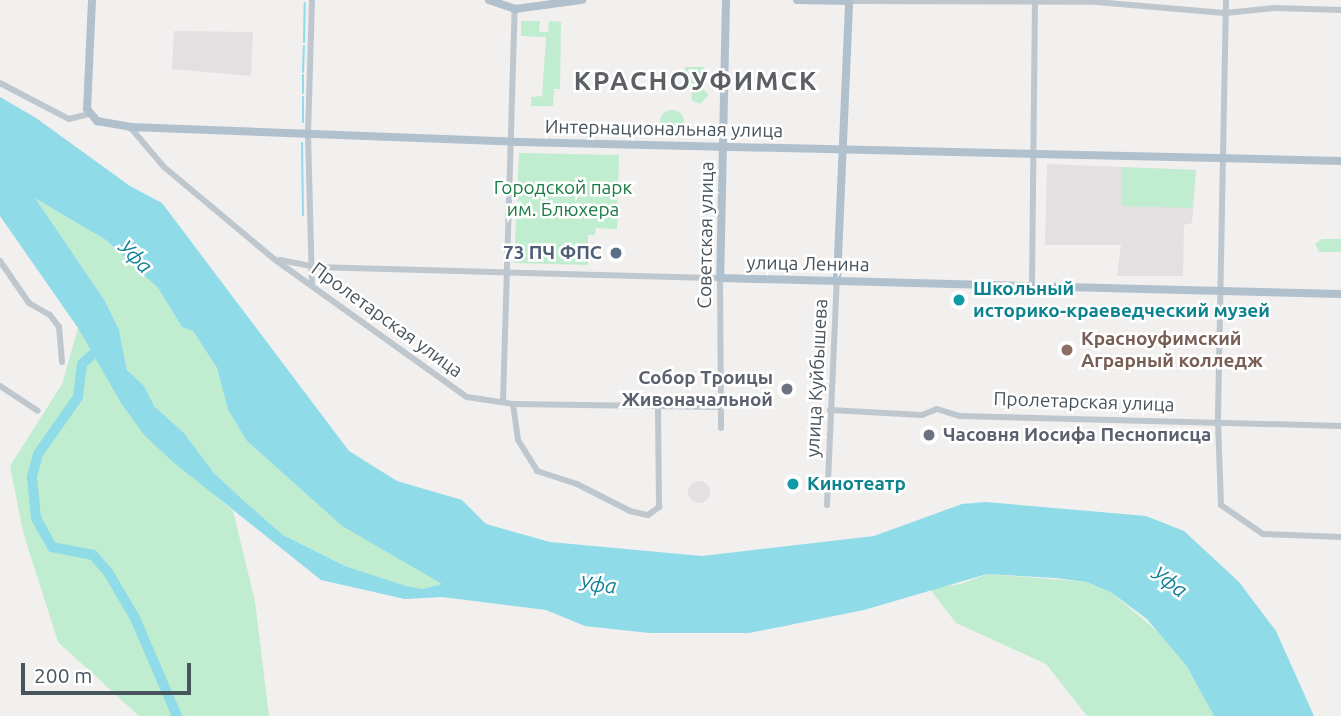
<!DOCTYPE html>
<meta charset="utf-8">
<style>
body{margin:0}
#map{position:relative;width:1341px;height:716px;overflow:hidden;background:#f2efef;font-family:Ubuntu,sans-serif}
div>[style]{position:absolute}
.education>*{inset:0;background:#e3e0e1}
.round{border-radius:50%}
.green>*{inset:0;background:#c0edcf}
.water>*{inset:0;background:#8fdbe8}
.stream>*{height:2px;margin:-1px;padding:0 1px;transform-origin:1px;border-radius:1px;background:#8fdbe8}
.river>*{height:10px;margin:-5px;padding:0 5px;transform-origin:5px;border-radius:5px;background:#8fdbe8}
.minor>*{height:6px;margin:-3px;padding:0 3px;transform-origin:3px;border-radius:3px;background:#bec7ce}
.major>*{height:8px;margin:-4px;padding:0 4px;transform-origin:4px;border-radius:4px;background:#b0c0cd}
.dots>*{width:19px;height:19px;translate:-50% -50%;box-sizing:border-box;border:4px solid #fff;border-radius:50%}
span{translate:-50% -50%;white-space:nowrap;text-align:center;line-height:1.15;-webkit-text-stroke:5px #fff;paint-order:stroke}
.street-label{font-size:19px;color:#48545c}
.park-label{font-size:19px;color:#1b7b46}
.service-label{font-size:19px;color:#4e5e75;font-weight:700}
.right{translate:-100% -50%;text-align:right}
.culture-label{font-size:19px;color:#0d838f;font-weight:700}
.left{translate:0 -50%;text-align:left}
.education-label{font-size:19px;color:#785e54;font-weight:700}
.worship-label{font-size:19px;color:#5b616d;font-weight:700}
.water-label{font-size:21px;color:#128296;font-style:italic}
.district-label{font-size:26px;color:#5c6064;font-weight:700;letter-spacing:2px}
.scale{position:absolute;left:21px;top:663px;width:170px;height:32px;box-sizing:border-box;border:4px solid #48545c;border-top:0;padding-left:9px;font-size:21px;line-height:24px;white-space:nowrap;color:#48545c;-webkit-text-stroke:5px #fff;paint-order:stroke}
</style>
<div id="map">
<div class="education">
<i style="clip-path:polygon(174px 31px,253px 32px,251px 76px,172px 69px)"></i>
<i style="clip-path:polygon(1047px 164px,1196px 170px,1192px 223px,1184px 225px,1183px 276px,1117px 276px,1121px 245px,1045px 245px)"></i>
<i class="round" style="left:688px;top:481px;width:22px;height:22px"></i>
</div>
<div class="green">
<i style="clip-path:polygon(521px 21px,540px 21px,539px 32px,548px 32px,549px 21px,561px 22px,560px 89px,554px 89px,553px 106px,531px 106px,531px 97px,542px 96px,546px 37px,521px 36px)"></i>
<i style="clip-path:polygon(685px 67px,704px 67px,703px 89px,709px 95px,700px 104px,692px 101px,691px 87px,684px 87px)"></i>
<i class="round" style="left:660px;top:110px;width:24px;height:24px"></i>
<i style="clip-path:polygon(519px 153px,619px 155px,617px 229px,596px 228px,595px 235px,588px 235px,588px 265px,514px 263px)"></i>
<i style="clip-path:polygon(1121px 167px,1196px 170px,1192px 208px,1121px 206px)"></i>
<i style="clip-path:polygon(34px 197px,106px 240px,158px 288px,182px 327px,193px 331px,217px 368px,228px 410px,247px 441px,342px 526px,443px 584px,422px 589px,406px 586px,345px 566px,283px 535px,243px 500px,214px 473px,184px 433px,154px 406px,127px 369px,119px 330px,105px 301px)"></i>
<i style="clip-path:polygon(1322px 239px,1341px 239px,1341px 252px,1319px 252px,1315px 244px)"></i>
<i style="clip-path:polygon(78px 328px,144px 435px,233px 511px,255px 601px,269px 716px,139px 716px,58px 642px,23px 532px,10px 466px,62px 384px)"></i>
<i style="clip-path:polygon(987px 574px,1087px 582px,1112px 593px,1164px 637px,1186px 665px,1214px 716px,1087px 716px,1046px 664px,956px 623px,929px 588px,961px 584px)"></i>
</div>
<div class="water">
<i style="clip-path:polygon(evenodd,0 97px,36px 118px,130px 186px,162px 203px,349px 451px,397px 481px,462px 500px,486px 524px,550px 542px,702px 556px,874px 536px,962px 504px,986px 502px,1146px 516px,1184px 531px,1239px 582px,1276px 631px,1314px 716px,1214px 716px,1186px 665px,1147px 619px,1112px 593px,1087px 582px,1055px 578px,987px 574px,864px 610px,749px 633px,649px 633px,585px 626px,546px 610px,442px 597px,405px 599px,321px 580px,173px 462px,144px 435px,121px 403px,78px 328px,0 216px,0 97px,35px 198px,106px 240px,158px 288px,182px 327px,193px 331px,217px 368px,228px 410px,247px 441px,342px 526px,442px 584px,422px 589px,406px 586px,345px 566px,283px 535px,243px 500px,214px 473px,184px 433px,154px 406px,144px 386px,127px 370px,119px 330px,105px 301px,35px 198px)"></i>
</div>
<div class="stream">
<i style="left:304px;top:42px;width:39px;rotate:-89deg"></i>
<i style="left:303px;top:72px;width:26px;rotate:-88deg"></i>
<i style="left:303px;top:93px;width:18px;rotate:-90deg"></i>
<i style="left:303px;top:97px;width:25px;rotate:90deg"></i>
<i style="left:302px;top:143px;width:72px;rotate:89.2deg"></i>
</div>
<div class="river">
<i style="left:92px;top:355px;width:13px;rotate:138deg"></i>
<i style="left:82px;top:364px;width:33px;rotate:97deg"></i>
<i style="left:78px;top:397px;width:70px;rotate:125.1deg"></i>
<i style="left:38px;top:454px;width:24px;rotate:105deg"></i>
<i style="left:32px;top:477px;width:41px;rotate:84.4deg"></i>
<i style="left:36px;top:518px;width:33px;rotate:61deg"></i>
<i style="left:52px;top:547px;width:42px;rotate:11deg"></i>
<i style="left:93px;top:555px;width:23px;rotate:49deg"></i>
<i style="left:108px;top:572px;width:53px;rotate:59.6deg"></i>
<i style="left:135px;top:618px;width:107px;rotate:66.8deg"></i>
</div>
<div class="minor">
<i style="left:312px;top:0;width:133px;rotate:91.7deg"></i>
<i style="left:308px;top:133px;width:153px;rotate:88.5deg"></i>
<i style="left:1226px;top:0;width:422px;rotate:91.1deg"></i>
<i style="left:1218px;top:422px;width:83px;rotate:87.9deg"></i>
<i style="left:1221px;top:505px;width:51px;rotate:34.6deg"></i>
<i style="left:1263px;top:534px;width:78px;rotate:2.2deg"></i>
<i style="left:849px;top:1px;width:247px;rotate:0.2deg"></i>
<i style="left:1096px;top:2px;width:129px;rotate:4.9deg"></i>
<i style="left:1225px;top:13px;width:50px;rotate:-5.7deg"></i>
<i style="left:1275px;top:8px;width:66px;rotate:1.7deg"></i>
<i style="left:0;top:83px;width:78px;rotate:27.6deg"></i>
<i style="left:69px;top:119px;width:21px;rotate:-14deg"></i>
<i style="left:130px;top:127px;width:52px;rotate:49.6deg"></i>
<i style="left:164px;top:167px;width:143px;rotate:39.9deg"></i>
<i style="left:274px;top:259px;width:237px;rotate:35.6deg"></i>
<i style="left:467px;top:397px;width:47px;rotate:8.7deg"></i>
<i style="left:513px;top:404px;width:208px;rotate:0.8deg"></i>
<i style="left:280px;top:260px;width:36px;rotate:11deg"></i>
<i style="left:315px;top:267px;width:405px;rotate:1.6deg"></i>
<i style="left:720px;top:278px;width:150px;rotate:89.6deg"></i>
<i style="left:0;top:261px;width:51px;rotate:55.4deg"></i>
<i style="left:29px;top:303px;width:24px;rotate:30deg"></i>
<i style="left:50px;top:315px;width:15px;rotate:53deg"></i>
<i style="left:59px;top:327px;width:35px;rotate:85deg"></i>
<i style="left:1032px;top:285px;width:283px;rotate:-89.4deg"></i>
<i style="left:0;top:386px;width:45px;rotate:33.3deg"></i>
<i style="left:503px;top:402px;width:393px;rotate:-88.3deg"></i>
<i style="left:513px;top:404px;width:36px;rotate:82deg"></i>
<i style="left:518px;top:440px;width:36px;rotate:58deg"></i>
<i style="left:537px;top:471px;width:42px;rotate:18deg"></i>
<i style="left:577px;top:484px;width:59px;rotate:27deg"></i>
<i style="left:630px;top:511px;width:18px;rotate:13deg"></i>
<i style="left:648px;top:515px;width:14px;rotate:-36deg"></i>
<i style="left:659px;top:507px;width:100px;rotate:-90.6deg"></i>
<i style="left:830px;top:410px;width:92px;rotate:3.1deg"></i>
<i style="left:922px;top:415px;width:16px;rotate:-22deg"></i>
<i style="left:937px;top:409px;width:24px;rotate:17deg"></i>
<i style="left:960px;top:416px;width:381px;rotate:1.5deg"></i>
<i style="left:827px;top:505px;width:225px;rotate:-87.5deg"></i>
</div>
<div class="major">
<i style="left:92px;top:0;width:109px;rotate:92.6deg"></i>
<i style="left:87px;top:109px;width:16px;rotate:50deg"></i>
<i style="left:97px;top:121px;width:34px;rotate:10deg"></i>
<i style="left:130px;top:127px;width:389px;rotate:2.2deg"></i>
<i style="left:519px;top:142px;width:822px;rotate:1.32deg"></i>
<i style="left:489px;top:0;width:28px;rotate:19deg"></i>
<i style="left:515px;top:9px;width:68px;rotate:-7.7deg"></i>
<i style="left:726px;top:0;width:278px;rotate:91.2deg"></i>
<i style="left:720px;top:278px;width:621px;rotate:1.48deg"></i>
<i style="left:797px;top:0;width:52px;rotate:1.1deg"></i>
<i style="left:837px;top:280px;width:280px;rotate:-87.5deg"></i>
</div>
<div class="dots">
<i style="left:616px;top:253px;background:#5c6f8a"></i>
<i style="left:959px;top:300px;background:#0f9aa8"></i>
<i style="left:1067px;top:350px;background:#8d6e63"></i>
<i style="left:787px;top:389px;background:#6b7280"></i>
<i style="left:929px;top:435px;background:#6b7280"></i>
<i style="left:793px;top:484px;background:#0f9aa8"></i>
</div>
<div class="street-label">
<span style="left:664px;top:129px;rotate:1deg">Интернациональная улица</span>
<span style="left:706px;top:235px;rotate:-89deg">Советская улица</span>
<span style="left:808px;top:264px;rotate:1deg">улица Ленина</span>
<span style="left:387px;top:320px;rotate:36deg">Пролетарская улица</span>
<span style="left:817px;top:378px;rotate:-87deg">улица Куйбышева</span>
<span style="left:1084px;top:402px;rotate:2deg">Пролетарская улица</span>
</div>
<div class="park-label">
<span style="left:563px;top:199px">Городской парк<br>им. Блюхера</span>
</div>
<div class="service-label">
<span class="right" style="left:602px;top:253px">73 ПЧ ФПС</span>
</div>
<div class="culture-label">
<span class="left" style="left:973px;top:300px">Школьный<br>историко-краеведческий музей</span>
<span class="left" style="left:807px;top:484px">Кинотеатр</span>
</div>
<div class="education-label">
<span class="left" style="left:1081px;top:350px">Красноуфимский<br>Аграрный колледж</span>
</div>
<div class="worship-label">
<span class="right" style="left:773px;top:389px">Собор Троицы<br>Живоначальной</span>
<span class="left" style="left:943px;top:435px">Часовня Иосифа Песнописца</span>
</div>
<div class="water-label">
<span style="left:136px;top:256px;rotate:45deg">Уфа</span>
<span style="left:1170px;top:581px;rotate:36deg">Уфа</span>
<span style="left:598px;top:584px;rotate:5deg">Уфа</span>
</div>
<div class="district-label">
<span style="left:696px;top:81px">КРАСНОУФИМСК</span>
</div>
<div class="scale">200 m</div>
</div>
